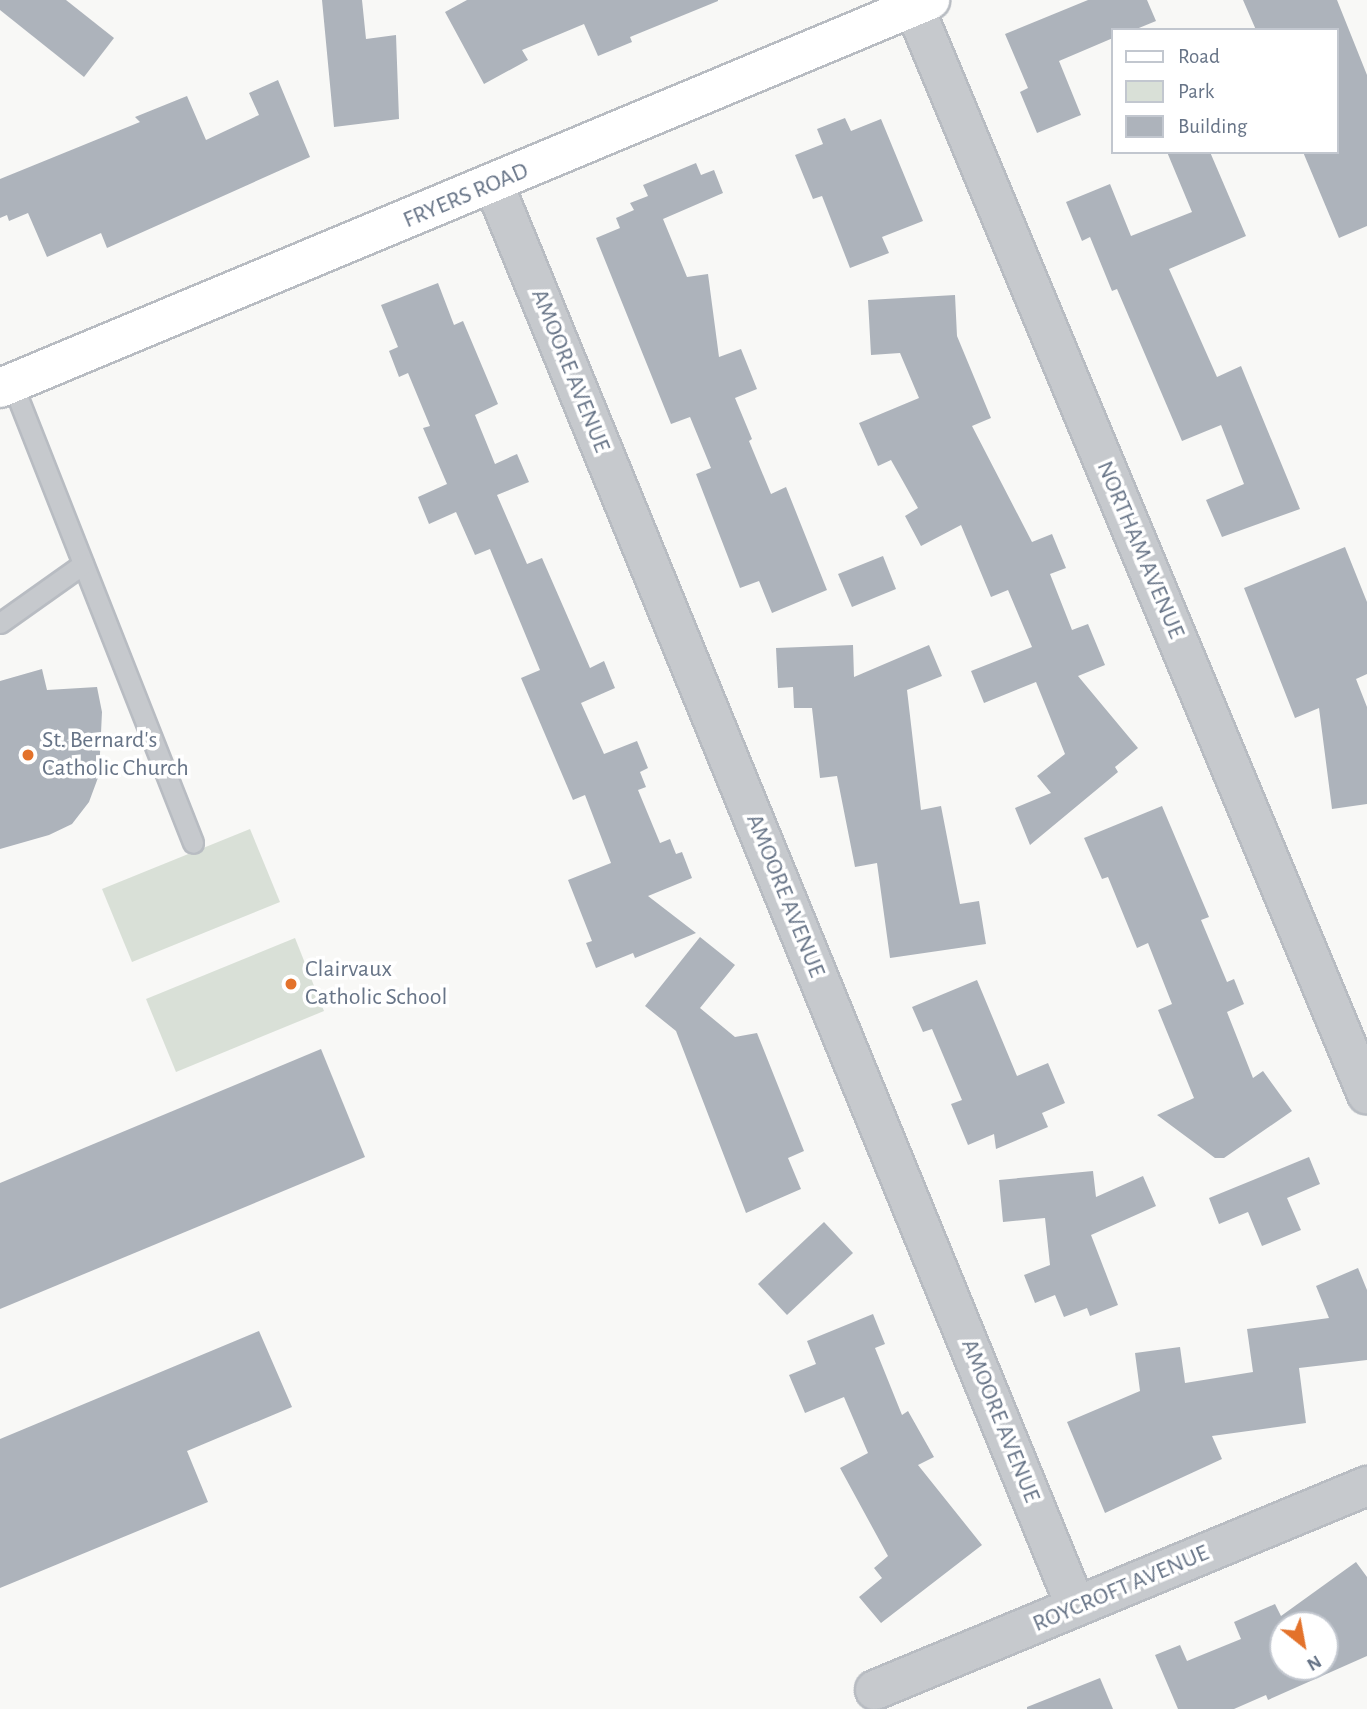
<!DOCTYPE html>
<style>
body{margin:0}
#map{position:relative;width:1367px;height:1709px;overflow:hidden;background:#f8f8f6;font-family:"Alegreya Sans",sans-serif}
div>[style]{position:absolute}
.green>*{inset:0;background:#d9e0d7}
.building>*{inset:0;background:#adb3bb}
.roads{filter:drop-shadow(2px 0 #b8bcc2) drop-shadow(-2px 0 #b8bcc2) drop-shadow(0 2px #b8bcc2) drop-shadow(0 -2px #b8bcc2)}
.lane>*{height:19px;margin:-9.5px;padding:0 9.5px;transform-origin:9.5px;border-radius:9.5px;background:#c6c9cd}
.street>*{height:38px;margin:-19px;padding:0 19px;transform-origin:19px;border-radius:19px;background:#c6c9cd}
.secondary>*{height:38px;margin:-19px;padding:0 19px;transform-origin:19px;border-radius:19px;background:#fff}
.dots>*{width:19px;height:19px;translate:-50% -50%;box-sizing:border-box;border:4px solid #fff;border-radius:50%}
span{translate:-50% -50%;white-space:nowrap;text-align:center;line-height:1.15;-webkit-text-stroke:7px #fff;paint-order:stroke}
.street-label{font-size:24px;color:#677487}
.poi-label{font-size:24px;color:#677487}
.left{translate:0 -50%;text-align:left}
.legend{position:absolute;left:1111px;top:28px;width:228px;height:126px;box-sizing:border-box;background:#fff;border:2px solid #c2c7cf;margin:0;padding:9px 12px;list-style:none;font-size:21px;color:#677487}
.legend li{display:flex;align-items:center;gap:14px;height:35px}
.legend b{width:35px;border:2px solid #c2c7cf}
.north{position:absolute;left:1269px;top:1611px;width:70px;height:70px;box-sizing:border-box;background:#fff;border:2px solid #c2c7cf;border-radius:50%;rotate:149deg;font-size:19px;font-weight:700;line-height:28px;text-align:center;color:#677487}
.north::after{content:'';display:block;margin:auto;width:24px;height:32px;background:#e3722b;clip-path:polygon(50% 0,100% 100%,50% 72%,0 100%)}
</style>
<div id="map">
<div class="green">
<i style="clip-path:polygon(250px 829px,280px 902px,132px 962px,102px 889px)"></i>
<i style="clip-path:polygon(295px 938px,324px 1011px,176px 1072px,146px 999px)"></i>
</div>
<div class="building">
<i style="clip-path:polygon(0 0,66px 0,114px 38px,84px 77px,0 10px)"></i>
<i style="clip-path:polygon(322px 0,362px 0,366px 39px,396px 35px,399px 119px,334px 127px)"></i>
<i style="clip-path:polygon(467px 0,718px 0,718px 1px,630px 37px,632px 42px,598px 56px,584px 24px,522px 50px,528px 60px,484px 84px,445px 12px)"></i>
<i style="clip-path:polygon(1088px 0,1147px 0,1156px 21px,1134px 30px,1113px 30px,1113px 38px,1059px 61px,1081px 115px,1037px 133px,1020px 92px,1028px 88px,1005px 34px)"></i>
<i style="clip-path:polygon(1243px 0,1337px 0,1367px 75px,1367px 226px,1339px 238px,1303px 152px,1337px 152px,1337px 30px,1256px 30px)"></i>
<i style="clip-path:polygon(278px 80px,310px 157px,107px 248px,101px 233px,47px 257px,28px 213px,9px 221px,7px 215px,0 218px,0 179px,140px 122px,135px 117px,187px 96px,206px 140px,259px 115px,249px 93px)"></i>
<i style="clip-path:polygon(845px 118px,851px 131px,881px 119px,923px 221px,882px 237px,889px 253px,850px 268px,822px 196px,813px 199px,795px 155px,823px 144px,817px 129px)"></i>
<i style="clip-path:polygon(1167px 152px,1210px 152px,1246px 236px,1169px 269px,1217px 377px,1241px 366px,1300px 509px,1222px 537px,1206px 500px,1244px 484px,1221px 425px,1182px 441px,1117px 289px,1112px 291px,1090px 237px,1082px 241px,1066px 202px,1110px 184px,1131px 236px,1192px 212px)"></i>
<i style="clip-path:polygon(696px 163px,701px 175px,714px 170px,723px 193px,663px 219px,687px 277px,708px 274px,719px 357px,741px 349px,757px 389px,735px 398px,752px 439px,749px 441px,771px 494px,786px 487px,827px 590px,772px 613px,759px 581px,740px 588px,696px 474px,711px 468px,690px 417px,671px 424px,596px 238px,620px 228px,616px 218px,634px 210px,630px 203px,648px 196px,643px 185px)"></i>
<i style="clip-path:polygon(438px 283px,454px 325px,463px 321px,498px 404px,475px 415px,495px 464px,517px 454px,529px 482px,497px 495px,527px 564px,542px 558px,590px 668px,604px 661px,615px 688px,581px 703px,604px 754px,637px 741px,648px 768px,640px 772px,646px 787px,638px 790px,660px 843px,670px 839px,676px 854px,682px 852px,692px 878px,648px 896px,696px 933px,635px 958px,633px 953px,596px 968px,586px 943px,592px 941px,568px 880px,611px 863px,585px 795px,573px 800px,521px 678px,540px 670px,490px 549px,475px 555px,456px 512px,429px 524px,418px 497px,447px 484px,423px 428px,430px 426px,408px 373px,399px 377px,389px 351px,398px 347px,381px 305px)"></i>
<i style="clip-path:polygon(955px 295px,957px 336px,991px 418px,972px 426px,1032px 542px,1052px 534px,1066px 568px,1050px 574px,1072px 630px,1088px 624px,1105px 665px,1078px 676px,1138px 748px,1115px 767px,1118px 772px,1030px 845px,1015px 808px,1051px 793px,1037px 776px,1065px 754px,1036px 682px,984px 703px,971px 671px,1032px 647px,1008px 590px,991px 597px,961px 525px,921px 546px,905px 516px,918px 508px,891px 460px,878px 466px,859px 423px,919px 398px,900px 353px,871px 355px,868px 300px)"></i>
<i style="clip-path:polygon(1345px 547px,1367px 602px,1367px 674px,1356px 679px,1367px 707px,1367px 804px,1332px 809px,1319px 708px,1295px 718px,1244px 588px)"></i>
<i style="clip-path:polygon(883px 556px,896px 589px,852px 607px,838px 574px)"></i>
<i style="clip-path:polygon(853px 645px,854px 677px,929px 645px,942px 676px,907px 690px,921px 810px,941px 806px,960px 904px,979px 901px,986px 944px,890px 958px,877px 863px,855px 867px,837px 776px,820px 778px,812px 708px,794px 708px,793px 687px,778px 688px,776px 648px)"></i>
<i style="clip-path:polygon(42px 669px,47px 690px,97px 687px,102px 712px,99px 775px,89px 802px,72px 824px,49px 835px,0 849px,0 681px)"></i>
<i style="clip-path:polygon(1162px 806px,1209px 917px,1201px 920px,1227px 982px,1234px 979px,1244px 1004px,1227px 1012px,1253px 1078px,1263px 1071px,1292px 1111px,1224px 1158px,1215px 1158px,1157px 1115px,1194px 1098px,1158px 1010px,1172px 1004px,1148px 943px,1137px 948px,1108px 877px,1102px 879px,1084px 838px)"></i>
<i style="clip-path:polygon(700px 937px,735px 965px,700px 1008px,735px 1037px,757px 1033px,804px 1151px,788px 1158px,801px 1189px,746px 1213px,676px 1031px,645px 1006px)"></i>
<i style="clip-path:polygon(977px 980px,1017px 1076px,1048px 1063px,1065px 1103px,1042px 1113px,1048px 1127px,996px 1149px,994px 1134px,968px 1145px,951px 1104px,962px 1100px,932px 1029px,923px 1032px,912px 1007px)"></i>
<i style="clip-path:polygon(321px 1049px,365px 1157px,0 1309px,0 1183px)"></i>
<i style="clip-path:polygon(1309px 1157px,1320px 1184px,1287px 1198px,1301px 1230px,1262px 1246px,1248px 1212px,1219px 1224px,1209px 1198px)"></i>
<i style="clip-path:polygon(1093px 1171px,1096px 1197px,1143px 1176px,1156px 1206px,1091px 1235px,1118px 1305px,1090px 1316px,1087px 1308px,1064px 1317px,1055px 1295px,1035px 1303px,1024px 1275px,1050px 1265px,1045px 1218px,1003px 1222px,999px 1180px)"></i>
<i style="clip-path:polygon(824px 1222px,853px 1253px,787px 1315px,758px 1284px)"></i>
<i style="clip-path:polygon(1358px 1268px,1367px 1290px,1367px 1360px,1299px 1368px,1306px 1423px,1212px 1436px,1222px 1459px,1105px 1513px,1067px 1422px,1140px 1391px,1135px 1353px,1180px 1347px,1185px 1383px,1253px 1372px,1247px 1329px,1329px 1318px,1316px 1286px)"></i>
<i style="clip-path:polygon(873px 1314px,885px 1344px,875px 1348px,902px 1415px,908px 1411px,934px 1457px,918px 1465px,982px 1545px,881px 1623px,859px 1597px,882px 1578px,874px 1568px,888px 1556px,840px 1468px,868px 1453px,844px 1397px,805px 1413px,789px 1375px,816px 1364px,807px 1341px)"></i>
<i style="clip-path:polygon(259px 1331px,292px 1407px,187px 1451px,208px 1502px,0 1588px,0 1439px)"></i>
<i style="clip-path:polygon(evenodd,1356px 1562px,1367px 1577px,1367px 1656px,1268px 1700px,1266px 1695px,1234px 1709px,1178px 1709px,1155px 1655px,1180px 1645px,1187px 1661px,1241px 1639px,1234px 1622px,1275px 1604px,1281px 1616px,1356px 1562px,1283px 1625px,1325px 1625px,1325px 1667px,1283px 1667px,1283px 1625px)"></i>
<i style="clip-path:polygon(1100px 1678px,1113px 1709px,1027px 1709px,1027px 1707px)"></i>
</div>
<div class="roads">
<div class="lane">
<i style="left:12px;top:383px;width:494px;rotate:68.5deg"></i>
<i style="left:0;top:623px;width:102px;rotate:-35.4deg"></i>
</div>
<div class="street">
<i style="left:914px;top:7px;width:1178px;rotate:67.38deg"></i>
<i style="left:494px;top:185px;width:1536px;rotate:67.74deg"></i>
<i style="left:875px;top:1690px;width:533px;rotate:-22.52deg"></i>
</div>
<div class="secondary">
<i style="left:0;top:388px;width:1008px;rotate:-22.65deg"></i>
</div>
</div>
<div class="dots">
<i style="left:28px;top:755px;background:#e3722b"></i>
<i style="left:291px;top:984px;background:#e3722b"></i>
</div>
<div class="street-label">
<span style="left:466px;top:196px;rotate:-23deg">FRYERS ROAD</span>
<span style="left:570px;top:371px;rotate:68deg">AMOORE AVENUE</span>
<span style="left:1140px;top:550px;rotate:67deg">NORTHAM AVENUE</span>
<span style="left:785px;top:896px;rotate:68deg">AMOORE AVENUE</span>
<span style="left:1000px;top:1421px;rotate:68deg">AMOORE AVENUE</span>
<span style="left:1121px;top:1589px;rotate:-23deg">ROYCROFT AVENUE</span>
</div>
<div class="poi-label">
<span class="left" style="left:42px;top:755px">St. Bernard's<br>Catholic Church</span>
<span class="left" style="left:305px;top:984px">Clairvaux<br>Catholic School</span>
</div>
<ul class="legend">
<li><b style="height:9px;background:#fff"></b>Road</li>
<li><b style="height:19px;background:#d9e0d7"></b>Park</li>
<li><b style="height:19px;background:#adb3bb"></b>Building</li>
</ul>
<div class="north">N</div>
</div>
